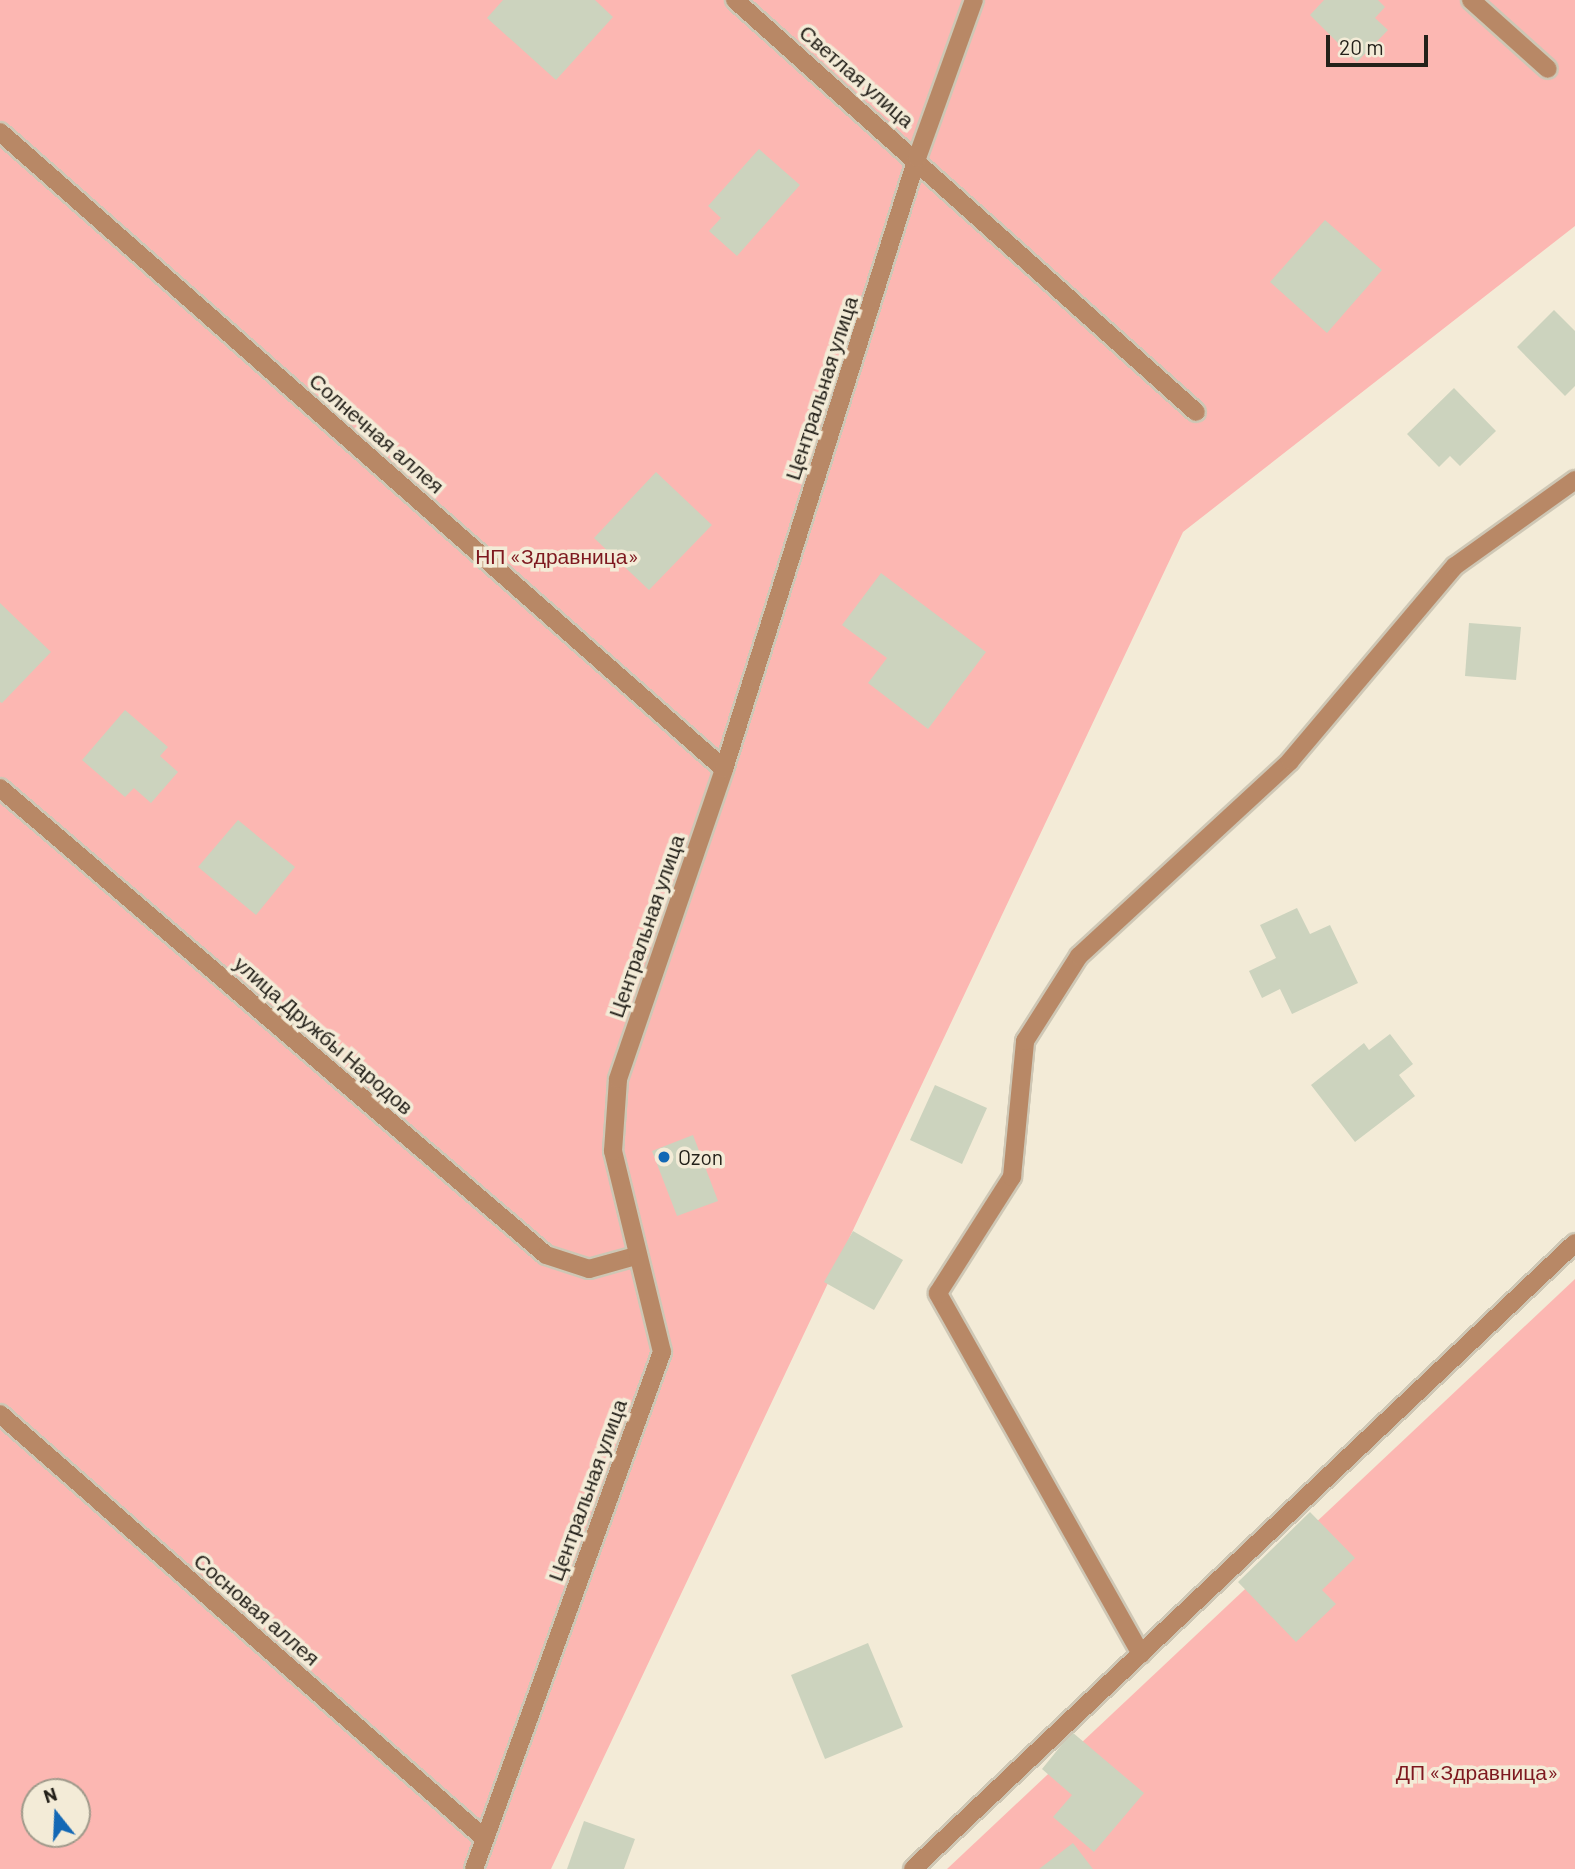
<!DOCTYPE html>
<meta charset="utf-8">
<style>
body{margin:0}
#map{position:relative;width:1575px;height:1869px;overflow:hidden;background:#f3ebd7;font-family:Barlow,sans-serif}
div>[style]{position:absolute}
.green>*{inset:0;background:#fcb7b2}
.building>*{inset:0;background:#ccd3be}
.roads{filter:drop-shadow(2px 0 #cec7b5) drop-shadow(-2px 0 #cec7b5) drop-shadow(0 2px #cec7b5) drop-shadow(0 -2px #cec7b5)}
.minor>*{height:18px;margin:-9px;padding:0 9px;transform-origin:9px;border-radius:9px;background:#b88866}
.dots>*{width:19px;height:19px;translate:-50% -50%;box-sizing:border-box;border:4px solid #f3ebd7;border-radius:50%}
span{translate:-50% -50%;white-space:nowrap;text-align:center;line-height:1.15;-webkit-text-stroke:7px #f3ebd7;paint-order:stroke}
.street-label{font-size:21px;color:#24211a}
.park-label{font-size:21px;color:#7e181f}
.poi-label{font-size:21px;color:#24211a}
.left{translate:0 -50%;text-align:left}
.north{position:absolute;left:21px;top:1778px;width:70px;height:70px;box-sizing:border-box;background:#f3ebd7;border:2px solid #a09a8b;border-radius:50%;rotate:342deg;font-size:19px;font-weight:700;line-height:28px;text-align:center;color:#24211a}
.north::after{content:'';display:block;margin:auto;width:24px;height:32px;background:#1368b5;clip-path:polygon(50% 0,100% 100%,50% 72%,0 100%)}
.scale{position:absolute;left:1326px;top:35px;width:102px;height:32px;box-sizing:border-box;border:4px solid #24211a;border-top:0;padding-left:9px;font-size:21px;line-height:24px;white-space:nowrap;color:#24211a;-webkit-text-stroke:5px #f3ebd7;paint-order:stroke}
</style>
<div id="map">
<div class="green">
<i style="clip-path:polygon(evenodd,0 0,1575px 0,1575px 226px,1183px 532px,551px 1869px,0 1869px,0 0,35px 1792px,77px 1792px,77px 1834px,35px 1834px,35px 1792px)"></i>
<i style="clip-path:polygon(1575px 1279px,1575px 1869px,947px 1869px)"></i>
</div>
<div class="building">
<i style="clip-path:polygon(503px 0,595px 0,613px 17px,556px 80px,487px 18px)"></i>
<i style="clip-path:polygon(1324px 0,1378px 0,1385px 7px,1375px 18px,1388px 30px,1357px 62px,1310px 15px)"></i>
<i style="clip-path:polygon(759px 149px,800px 185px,737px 256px,709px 231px,721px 218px,708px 206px)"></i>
<i style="clip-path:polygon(1325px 220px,1382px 270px,1327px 333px,1270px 282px)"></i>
<i style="clip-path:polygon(1554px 310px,1575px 331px,1575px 386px,1565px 396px,1517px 347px)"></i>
<i style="clip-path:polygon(1454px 388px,1496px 431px,1460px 466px,1450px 456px,1439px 467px,1407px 434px)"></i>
<i style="clip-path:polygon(656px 472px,712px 525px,649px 590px,594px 538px)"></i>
<i style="clip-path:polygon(881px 573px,986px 652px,928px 729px,868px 683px,887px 658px,842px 625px)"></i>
<i style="clip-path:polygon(0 603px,51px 652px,2px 703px,0 702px)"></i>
<i style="clip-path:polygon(1469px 623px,1521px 627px,1516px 680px,1465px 676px)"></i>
<i style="clip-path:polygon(125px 710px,168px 747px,160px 756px,178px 772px,151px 803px,134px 788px,125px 797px,82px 760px)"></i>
<i style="clip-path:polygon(238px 820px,295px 867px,256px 915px,198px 867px)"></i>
<i style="clip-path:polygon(1297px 908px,1310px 934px,1330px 925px,1358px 983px,1292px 1014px,1280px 989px,1262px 998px,1249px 971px,1276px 958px,1260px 925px)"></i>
<i style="clip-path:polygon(1390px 1034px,1413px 1064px,1399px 1075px,1415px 1096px,1355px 1142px,1311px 1085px,1364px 1043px,1369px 1050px)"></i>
<i style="clip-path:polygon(935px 1085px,987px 1108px,962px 1164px,910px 1140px)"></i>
<i style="clip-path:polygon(693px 1135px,718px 1201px,677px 1216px,652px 1151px)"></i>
<i style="clip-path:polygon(853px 1231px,903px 1260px,874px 1310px,824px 1282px)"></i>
<i style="clip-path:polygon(1310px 1512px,1355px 1558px,1322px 1590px,1336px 1604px,1296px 1642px,1238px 1582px)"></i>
<i style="clip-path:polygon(868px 1643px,903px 1727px,825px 1759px,791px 1675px)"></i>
<i style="clip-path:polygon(1072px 1732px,1144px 1793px,1094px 1852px,1053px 1817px,1072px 1795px,1042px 1769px)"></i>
<i style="clip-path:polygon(584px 1821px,635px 1839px,624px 1869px,567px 1869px)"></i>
<i style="clip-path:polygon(1073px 1843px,1093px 1869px,1039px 1869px)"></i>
</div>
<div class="roads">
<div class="minor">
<i style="left:735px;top:0;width:618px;rotate:41.79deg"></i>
<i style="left:1471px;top:0;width:103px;rotate:41.9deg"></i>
<i style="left:0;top:132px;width:964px;rotate:41.34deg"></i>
<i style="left:0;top:788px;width:718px;rotate:40.54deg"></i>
<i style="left:546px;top:1255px;width:45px;rotate:18deg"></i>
<i style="left:589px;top:1269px;width:49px;rotate:-15.5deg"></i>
<i style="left:0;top:1414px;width:643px;rotate:41.22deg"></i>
<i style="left:1141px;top:1654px;width:414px;rotate:-119.4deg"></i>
<i style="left:938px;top:1293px;width:138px;rotate:-57.5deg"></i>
<i style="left:1012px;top:1177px;width:137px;rotate:-84.5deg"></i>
<i style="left:1025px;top:1041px;width:101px;rotate:-57.6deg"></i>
<i style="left:1079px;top:956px;width:287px;rotate:-42.7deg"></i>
<i style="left:1290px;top:761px;width:255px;rotate:-49.8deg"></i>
<i style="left:1455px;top:566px;width:148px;rotate:-35.6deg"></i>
<i style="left:474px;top:1869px;width:550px;rotate:-70.02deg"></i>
<i style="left:662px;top:1352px;width:207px;rotate:-103.7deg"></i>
<i style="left:613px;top:1151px;width:72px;rotate:-86deg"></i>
<i style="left:618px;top:1079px;width:328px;rotate:-71.1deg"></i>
<i style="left:724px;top:769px;width:641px;rotate:-72.47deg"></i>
<i style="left:917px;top:158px;width:168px;rotate:-70.2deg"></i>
<i style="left:913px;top:1869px;width:911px;rotate:-43.4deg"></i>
</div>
</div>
<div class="dots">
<i style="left:664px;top:1157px;background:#1368b5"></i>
</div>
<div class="street-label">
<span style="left:857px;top:76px;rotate:41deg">Светлая улица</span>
<span style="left:821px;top:388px;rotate:-72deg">Центральная улица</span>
<span style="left:377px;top:433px;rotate:41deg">Солнечная аллея</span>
<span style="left:646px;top:926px;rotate:-71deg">Центральная улица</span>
<span style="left:324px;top:1035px;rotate:41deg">улица Дружбы Народов</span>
<span style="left:587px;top:1490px;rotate:-70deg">Центральная улица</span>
<span style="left:257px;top:1609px;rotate:41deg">Сосновая аллея</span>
</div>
<div class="park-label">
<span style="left:557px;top:556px">НП «Здравница»</span>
<span style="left:1477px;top:1772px">ДП «Здравница»</span>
</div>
<div class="poi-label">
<span class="left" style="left:678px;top:1157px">Ozon</span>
</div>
<div class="north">N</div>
<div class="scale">20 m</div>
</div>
